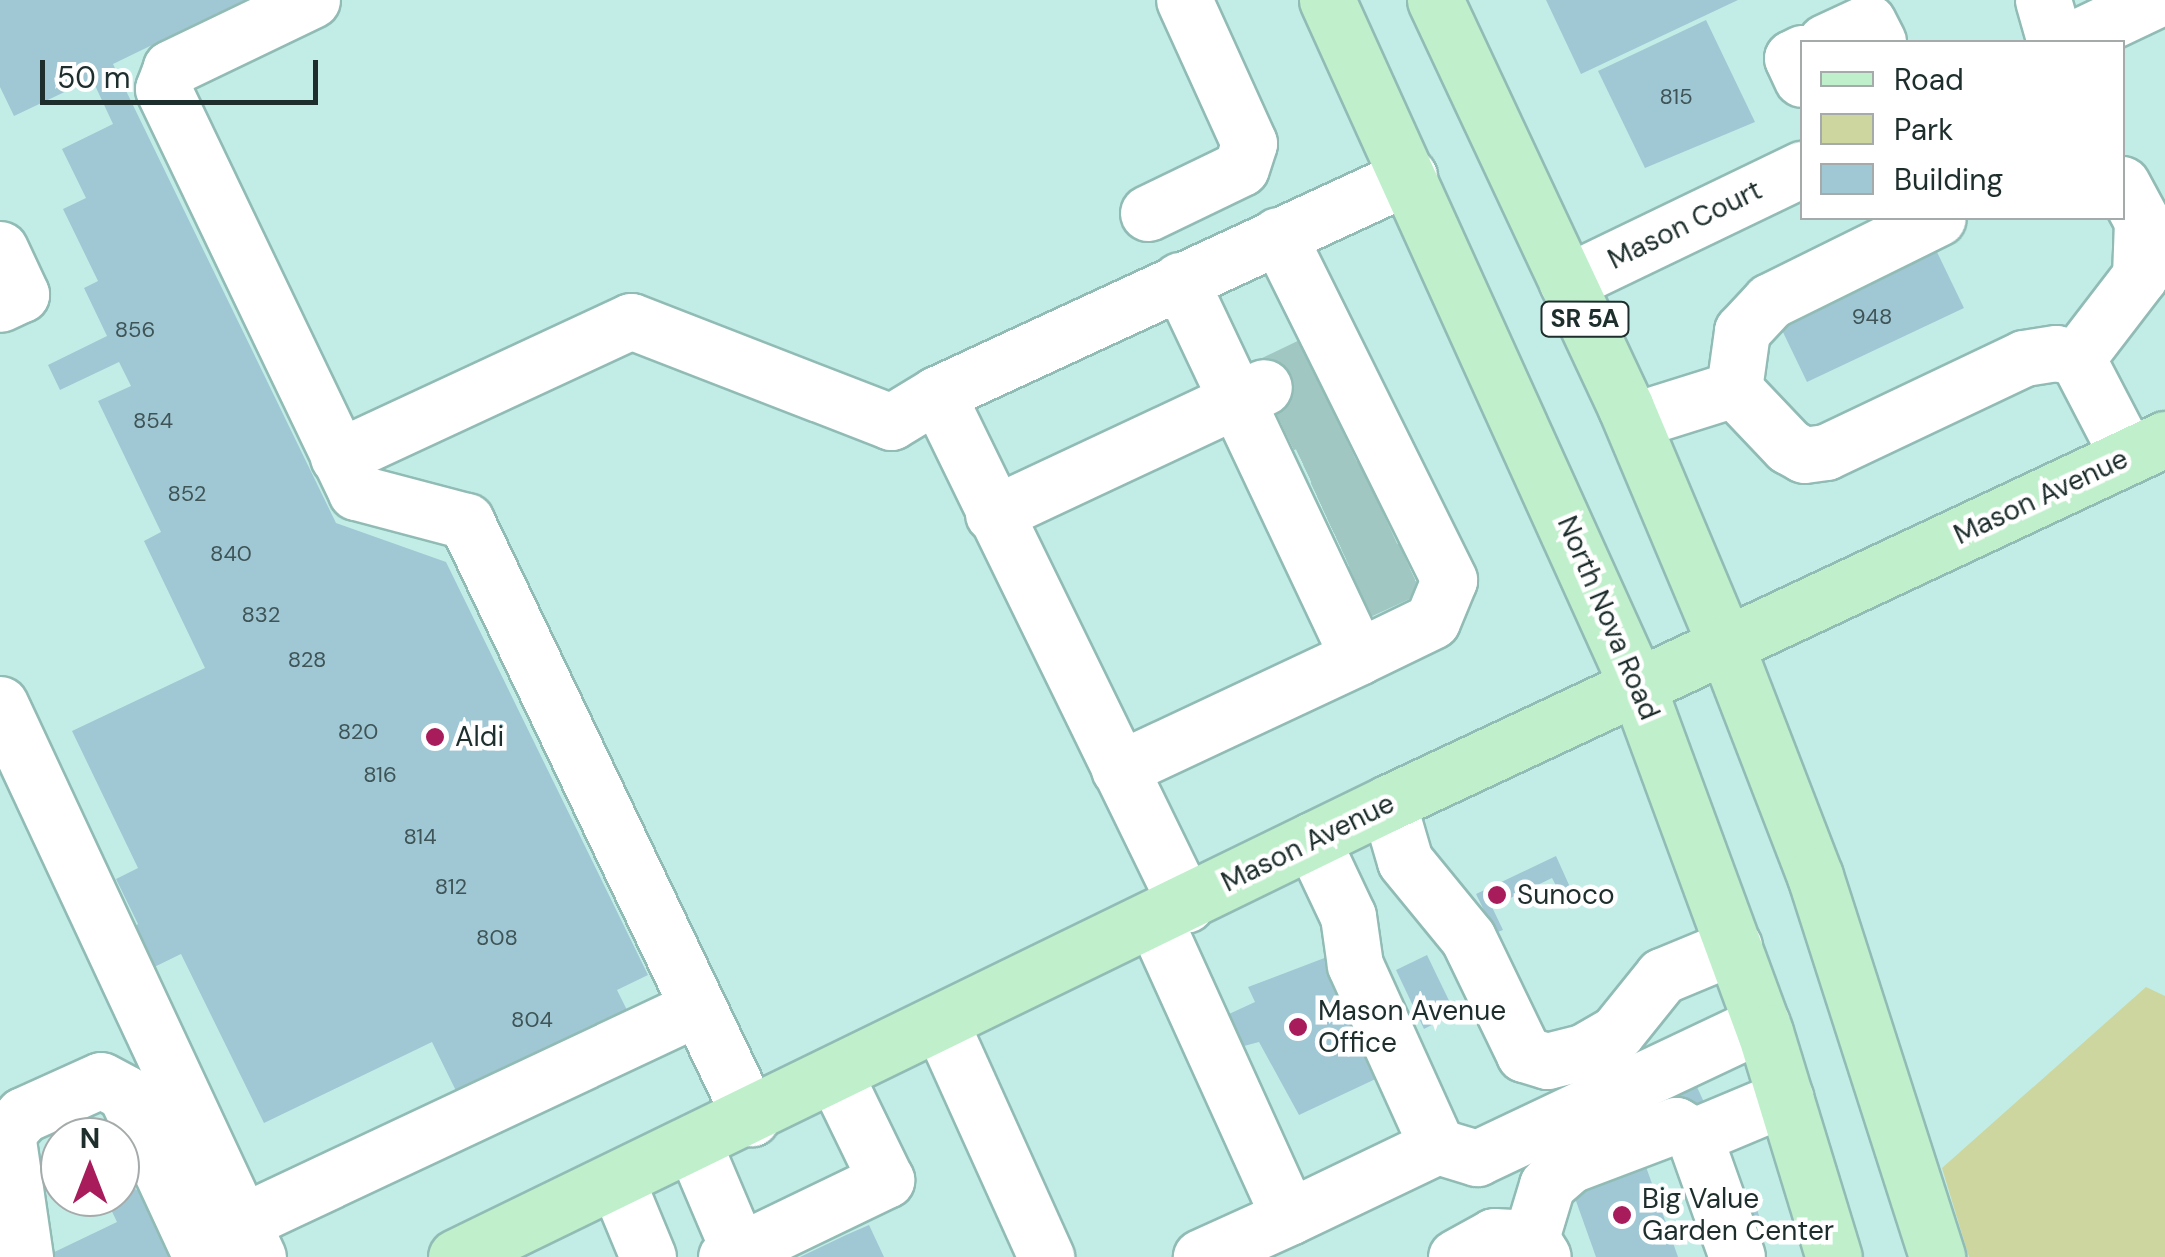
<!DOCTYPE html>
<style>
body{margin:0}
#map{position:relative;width:2165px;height:1257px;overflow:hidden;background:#c2ede7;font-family:"DM Sans",sans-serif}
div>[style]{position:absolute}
.green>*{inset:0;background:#ccd69e}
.building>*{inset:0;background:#a0c7d4}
.minor-tunnel>*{height:55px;margin-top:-27.5px;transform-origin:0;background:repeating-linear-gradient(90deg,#a1c7c2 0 55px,transparent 0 83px)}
.roads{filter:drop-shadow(2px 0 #91bbb5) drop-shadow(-2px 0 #91bbb5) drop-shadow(0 2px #91bbb5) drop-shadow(0 -2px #91bbb5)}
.minor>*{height:55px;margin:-27.5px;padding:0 27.5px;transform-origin:27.5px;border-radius:27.5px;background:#fff}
.major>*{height:55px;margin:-27.5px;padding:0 27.5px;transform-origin:27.5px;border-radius:27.5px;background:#bfefcb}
.dots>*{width:28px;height:28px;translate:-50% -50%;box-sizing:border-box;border:5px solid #fff;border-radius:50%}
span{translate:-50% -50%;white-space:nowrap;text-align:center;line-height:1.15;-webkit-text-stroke:9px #fff;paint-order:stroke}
.number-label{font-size:22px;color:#3e5456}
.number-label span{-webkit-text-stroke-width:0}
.shield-label span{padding:2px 8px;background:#fff;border:2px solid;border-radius:8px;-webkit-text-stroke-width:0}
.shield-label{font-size:25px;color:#1d2e2c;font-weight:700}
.street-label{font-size:28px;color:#1d2e2c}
.poi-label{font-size:28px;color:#1d2e2c}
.left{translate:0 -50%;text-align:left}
.legend{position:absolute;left:1800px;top:40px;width:325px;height:180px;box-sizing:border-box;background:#fff;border:2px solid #a5abab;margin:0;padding:12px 18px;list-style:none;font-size:30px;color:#1d2e2c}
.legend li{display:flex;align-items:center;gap:20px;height:50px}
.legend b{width:50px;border:2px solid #a5abab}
.north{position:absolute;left:40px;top:1117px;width:100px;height:100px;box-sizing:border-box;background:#fff;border:2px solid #a5abab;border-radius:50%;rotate:0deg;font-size:28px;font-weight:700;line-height:40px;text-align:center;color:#1d2e2c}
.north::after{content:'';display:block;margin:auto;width:35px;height:45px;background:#a91c5c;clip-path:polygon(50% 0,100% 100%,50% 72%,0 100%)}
.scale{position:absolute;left:40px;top:60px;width:278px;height:45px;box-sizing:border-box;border:5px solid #1d2e2c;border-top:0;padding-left:12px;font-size:30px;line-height:35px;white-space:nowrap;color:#1d2e2c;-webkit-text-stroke:8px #fff;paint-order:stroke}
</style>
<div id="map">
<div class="green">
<i style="clip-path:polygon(2146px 987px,2165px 996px,2165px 1257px,1969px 1257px,1942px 1168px)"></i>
</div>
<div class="building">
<i style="clip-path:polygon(0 0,245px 0,113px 64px,336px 523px,446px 562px,648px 975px,617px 990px,631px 1018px,461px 1101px,432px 1042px,264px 1123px,181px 954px,146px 971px,127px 933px,138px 924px,116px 879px,138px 868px,72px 731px,205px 668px,144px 541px,161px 532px,98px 401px,131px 386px,119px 362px,60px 390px,48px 365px,107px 336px,84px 288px,98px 281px,63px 209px,86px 198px,62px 149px,113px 124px,92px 79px,14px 116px,0 87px)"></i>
<i style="clip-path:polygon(1546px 0,1738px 0,1581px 74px)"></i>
<i style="clip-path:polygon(1706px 20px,1755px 122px,1645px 168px,1598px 71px)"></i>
<i style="clip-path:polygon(1937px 252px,1964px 308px,1807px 382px,1780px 326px)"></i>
<i style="clip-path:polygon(1556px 856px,1574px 896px,1564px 901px,1552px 878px,1492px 907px,1503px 930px,1495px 933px,1476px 894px)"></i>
<i style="clip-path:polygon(1427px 955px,1455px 1013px,1424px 1029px,1396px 970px)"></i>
<i style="clip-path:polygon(1327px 957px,1350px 1004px,1395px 983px,1414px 1022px,1369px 1043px,1384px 1075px,1299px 1115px,1259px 1042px,1244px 1046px,1229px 1014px,1255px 1002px,1248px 987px)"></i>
<i style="clip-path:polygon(1696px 1085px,1704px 1102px,1672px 1115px,1665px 1098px)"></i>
<i style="clip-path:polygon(1639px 1147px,1678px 1257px,1596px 1257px,1566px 1173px)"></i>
<i style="clip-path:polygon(130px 1177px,136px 1190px,159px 1179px,196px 1257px,44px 1257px,117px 1222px,105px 1197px,120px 1197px,120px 1182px)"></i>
<i style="clip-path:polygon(1755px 1203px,1765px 1235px,1748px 1241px,1737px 1209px)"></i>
<i style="clip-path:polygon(869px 1225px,884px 1257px,800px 1257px,846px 1235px)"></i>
</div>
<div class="minor-tunnel">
<i style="left:1264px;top:387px;width:51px;rotate:-25.6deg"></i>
<i style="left:1282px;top:425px;width:53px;rotate:-25.6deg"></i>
<i style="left:1303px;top:464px;width:50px;rotate:-25deg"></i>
<i style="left:1322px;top:507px;width:53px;rotate:-24.6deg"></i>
<i style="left:1341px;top:548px;width:53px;rotate:-24.6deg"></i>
<i style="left:1360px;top:591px;width:55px;rotate:-24.7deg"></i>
</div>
<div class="roads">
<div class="minor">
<i style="left:312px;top:0;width:157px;rotate:154.3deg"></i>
<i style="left:171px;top:68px;width:22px;rotate:111deg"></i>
<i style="left:163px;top:89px;width:447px;rotate:64.4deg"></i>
<i style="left:356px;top:492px;width:114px;rotate:14.8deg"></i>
<i style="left:466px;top:521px;width:662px;rotate:64.48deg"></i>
<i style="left:2043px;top:0;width:44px;rotate:74.1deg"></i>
<i style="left:1825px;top:42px;width:47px;rotate:-24.9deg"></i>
<i style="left:1868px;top:22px;width:22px;rotate:63deg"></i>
<i style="left:2067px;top:42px;width:98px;rotate:-25.5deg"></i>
<i style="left:1802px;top:53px;width:11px;rotate:153deg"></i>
<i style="left:1792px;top:58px;width:23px;rotate:65deg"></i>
<i style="left:1148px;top:213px;width:103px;rotate:-25.8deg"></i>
<i style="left:1241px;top:168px;width:26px;rotate:-72deg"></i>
<i style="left:1249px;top:143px;width:157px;rotate:-114.4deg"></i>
<i style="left:1278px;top:235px;width:385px;rotate:63.6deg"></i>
<i style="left:1449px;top:580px;width:44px;rotate:112.5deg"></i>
<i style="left:1432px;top:621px;width:82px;rotate:154.1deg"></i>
<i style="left:0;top:249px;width:50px;rotate:65deg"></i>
<i style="left:21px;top:294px;width:23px;rotate:155deg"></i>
<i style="left:1567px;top:282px;width:261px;rotate:-25.7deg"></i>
<i style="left:2077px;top:358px;width:103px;rotate:-52.5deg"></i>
<i style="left:2140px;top:276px;width:55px;rotate:-87.9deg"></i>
<i style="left:2142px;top:221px;width:42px;rotate:-118.4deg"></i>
<i style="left:1734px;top:389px;width:59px;rotate:-82.1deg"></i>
<i style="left:1742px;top:331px;width:41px;rotate:-47deg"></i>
<i style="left:1770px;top:301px;width:187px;rotate:-26.3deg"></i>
<i style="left:937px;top:394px;width:520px;rotate:-24.79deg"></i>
<i style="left:1632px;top:421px;width:107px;rotate:-17.4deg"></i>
<i style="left:1734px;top:389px;width:79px;rotate:46.5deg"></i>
<i style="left:1788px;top:446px;width:18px;rotate:29deg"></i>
<i style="left:1804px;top:455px;width:22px;rotate:-8deg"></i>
<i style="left:1826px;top:452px;width:219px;rotate:-25.4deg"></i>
<i style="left:2024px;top:358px;width:32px;rotate:-9deg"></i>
<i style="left:2056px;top:353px;width:22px;rotate:13deg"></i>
<i style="left:2077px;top:358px;width:110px;rotate:62.5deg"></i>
<i style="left:338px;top:457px;width:323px;rotate:-24.9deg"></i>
<i style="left:631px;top:321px;width:279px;rotate:21.2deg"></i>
<i style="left:891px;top:422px;width:54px;rotate:-31.3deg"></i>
<i style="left:937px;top:394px;width:568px;rotate:63.98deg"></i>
<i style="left:993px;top:514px;width:299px;rotate:-25.1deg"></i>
<i style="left:0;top:704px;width:610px;rotate:64.99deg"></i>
<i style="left:1119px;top:769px;width:264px;rotate:-25.1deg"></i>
<i style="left:1358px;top:657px;width:417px;rotate:-115.3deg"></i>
<i style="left:1388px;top:803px;width:60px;rotate:73.7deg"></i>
<i style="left:1405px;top:861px;width:99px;rotate:50.7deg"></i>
<i style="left:1468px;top:938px;width:129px;rotate:64.2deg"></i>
<i style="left:1524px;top:1054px;width:24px;rotate:17deg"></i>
<i style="left:1547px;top:1061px;width:37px;rotate:-14deg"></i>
<i style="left:1583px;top:1052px;width:39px;rotate:-30deg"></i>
<i style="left:1617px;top:1032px;width:72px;rotate:-51.2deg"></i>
<i style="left:1662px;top:976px;width:78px;rotate:-22.6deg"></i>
<i style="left:1312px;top:840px;width:84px;rotate:64.7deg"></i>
<i style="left:1348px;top:916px;width:49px;rotate:81.9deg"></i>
<i style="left:1355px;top:965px;width:199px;rotate:65.6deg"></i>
<i style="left:1154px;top:919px;width:327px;rotate:65.6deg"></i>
<i style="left:1289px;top:1217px;width:97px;rotate:155.6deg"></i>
<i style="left:941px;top:1024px;width:256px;rotate:65.7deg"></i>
<i style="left:1694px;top:1136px;width:99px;rotate:-22.7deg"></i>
<i style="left:694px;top:1145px;width:115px;rotate:67deg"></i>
<i style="left:617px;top:1182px;width:81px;rotate:67.5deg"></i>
<i style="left:1289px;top:1217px;width:164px;rotate:-25.6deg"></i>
<i style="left:1437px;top:1146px;width:42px;rotate:16.7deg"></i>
<i style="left:1477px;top:1158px;width:315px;rotate:-25.3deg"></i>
<i style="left:242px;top:1222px;width:503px;rotate:-25.19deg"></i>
<i style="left:1531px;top:1238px;width:55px;rotate:-73.2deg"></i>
<i style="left:1547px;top:1185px;width:30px;rotate:-41deg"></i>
<i style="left:1570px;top:1165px;width:113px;rotate:-20.7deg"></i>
<i style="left:1676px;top:1125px;width:21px;rotate:31deg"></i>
<i style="left:1694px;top:1136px;width:128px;rotate:70.4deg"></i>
<i style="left:25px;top:1257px;width:125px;rotate:-98.3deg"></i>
<i style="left:7px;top:1133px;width:24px;rotate:-48deg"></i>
<i style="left:23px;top:1115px;width:85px;rotate:-24.2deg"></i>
<i style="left:101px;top:1080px;width:27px;rotate:28deg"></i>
<i style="left:125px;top:1093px;width:181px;rotate:65.1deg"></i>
<i style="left:726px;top:1257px;width:178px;rotate:-25.7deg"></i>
<i style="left:886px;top:1180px;width:114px;rotate:-115.9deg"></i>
<i style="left:1456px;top:1257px;width:43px;rotate:-28.9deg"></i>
<i style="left:1494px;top:1236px;width:37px;rotate:3deg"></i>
<i style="left:1531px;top:1238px;width:22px;rotate:58deg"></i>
</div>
<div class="major">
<i style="left:1327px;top:0;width:752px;rotate:65.65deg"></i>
<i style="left:1637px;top:685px;width:370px;rotate:69.8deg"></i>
<i style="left:1765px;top:1032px;width:235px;rotate:73deg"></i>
<i style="left:1435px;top:0;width:450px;rotate:64.9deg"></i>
<i style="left:1626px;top:408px;width:255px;rotate:67.2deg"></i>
<i style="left:1725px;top:643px;width:250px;rotate:68.9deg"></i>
<i style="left:1815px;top:876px;width:400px;rotate:72.2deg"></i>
<i style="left:456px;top:1257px;width:1037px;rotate:-25.97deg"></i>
<i style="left:1388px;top:803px;width:858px;rotate:-25.1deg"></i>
</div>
</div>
<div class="dots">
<i style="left:435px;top:737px;background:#a91c5c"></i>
<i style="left:1497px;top:895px;background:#a91c5c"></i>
<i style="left:1298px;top:1027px;background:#a91c5c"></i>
<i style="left:1622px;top:1215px;background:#a91c5c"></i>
</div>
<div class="number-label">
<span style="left:1676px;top:97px">815</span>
<span style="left:1872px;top:317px">948</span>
<span style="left:135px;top:330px">856</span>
<span style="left:153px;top:421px">854</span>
<span style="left:187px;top:494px">852</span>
<span style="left:231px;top:554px">840</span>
<span style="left:261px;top:615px">832</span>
<span style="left:307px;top:660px">828</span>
<span style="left:358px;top:732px">820</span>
<span style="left:380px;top:775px">816</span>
<span style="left:420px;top:837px">814</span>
<span style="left:451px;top:887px">812</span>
<span style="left:497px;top:938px">808</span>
<span style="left:532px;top:1020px">804</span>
</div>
<div class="shield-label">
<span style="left:1585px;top:319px">SR 5A</span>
</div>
<div class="street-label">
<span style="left:1685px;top:225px;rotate:-26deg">Mason Court</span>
<span style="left:2041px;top:497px;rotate:-25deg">Mason Avenue</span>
<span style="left:1608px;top:618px;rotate:67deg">North Nova Road</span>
<span style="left:1308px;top:843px;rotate:-26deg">Mason Avenue</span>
</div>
<div class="poi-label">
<span class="left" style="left:455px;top:737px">Aldi</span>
<span class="left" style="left:1517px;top:895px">Sunoco</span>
<span class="left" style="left:1318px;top:1027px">Mason Avenue<br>Office</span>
<span class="left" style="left:1642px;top:1215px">Big Value<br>Garden Center</span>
</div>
<ul class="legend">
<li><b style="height:12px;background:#bfefcb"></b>Road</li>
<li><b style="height:28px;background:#ccd69e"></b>Park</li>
<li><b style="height:28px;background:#a0c7d4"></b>Building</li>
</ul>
<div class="north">N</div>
<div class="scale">50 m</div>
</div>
